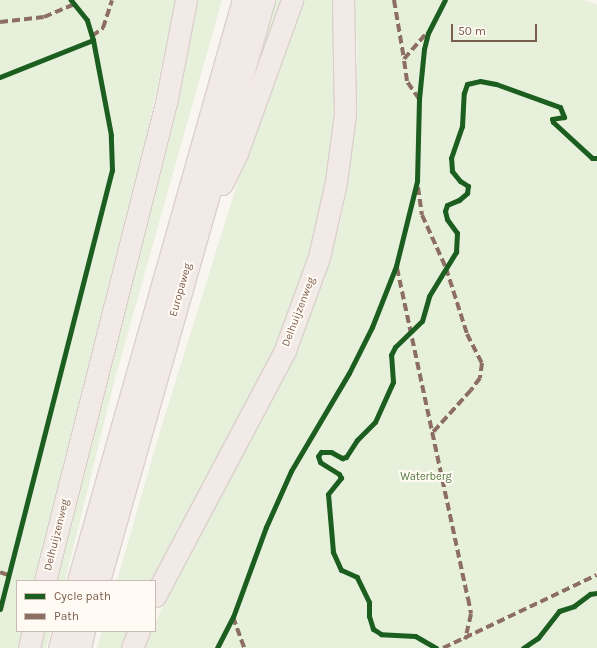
<!DOCTYPE html>
<style>
body{margin:0}
#map{position:relative;width:597px;height:648px;overflow:hidden;background:#f9f5f0;font-family:Karla,sans-serif}
div>[style]{position:absolute}
.green>*{inset:0;background:#e7f0db}
.roads{filter:drop-shadow(1px 0 #dad1cc) drop-shadow(-1px 0 #dad1cc) drop-shadow(0 1px #dad1cc) drop-shadow(0 -1px #dad1cc)}
.highway>*{height:21px;margin:-10.5px;padding:0 10.5px;transform-origin:10.5px;border-radius:10.5px;background:#f2eae7}
.quiet>*{height:4px;margin-top:-2px;transform-origin:0;background:repeating-linear-gradient(90deg,#8d6e63 0 8px,transparent 0 12px)}
.cycleway>*{height:5px;margin:-2.5px;padding:0 2.5px;transform-origin:2.5px;border-radius:2.5px;background:#1b5e20}
span{translate:-50% -50%;white-space:nowrap;text-align:center;line-height:1.15;-webkit-text-stroke:4px #fffaf3;paint-order:stroke}
.street-label{font-size:11px;color:#7a5c4d}
.park-label{font-size:11px;color:#537a41}
.legend{position:absolute;left:16px;top:580px;width:140px;height:52px;box-sizing:border-box;background:#fffaf3;border:1px solid #cabbb1;margin:0;padding:5px 7px;list-style:none;font-size:12px;color:#7a5c4d}
.legend li{display:flex;align-items:center;gap:8px;height:20px}
.legend b{width:20px;border:1px solid #cabbb1}
.scale{position:absolute;left:451px;top:24px;width:86px;height:18px;box-sizing:border-box;border:2px solid #7a5c4d;border-top:0;padding-left:5px;font-size:12px;line-height:14px;white-space:nowrap;color:#7a5c4d;-webkit-text-stroke:3px #fffaf3;paint-order:stroke}
</style>
<div id="map">
<div class="green">
<i style="clip-path:polygon(0 0,175px 0,148px 130px,35px 581px,17px 581px,17px 631px,22px 631px,17px 648px,0 648px)"></i>
<i style="clip-path:polygon(194px 0,222px 0,116px 375px,65px 581px,54px 581px)"></i>
<i style="clip-path:polygon(276px 0,287px 0,258px 64px)"></i>
<i style="clip-path:polygon(301px 0,335px 0,337px 111px,321px 224px,292px 314px,154px 581px,117px 581px,161px 428px,248px 149px)"></i>
<i style="clip-path:polygon(355px 0,584px 0,597px 5px,597px 648px,144px 648px,152px 631px,155px 631px,155px 624px,182px 566px,288px 370px,325px 278px,341px 220px,357px 113px,357px 52px)"></i>
<i style="clip-path:polygon(41px 631px,51px 631px,46px 648px,37px 648px)"></i>
<i style="clip-path:polygon(102px 631px,131px 631px,124px 648px,97px 648px)"></i>
</div>
<div class="roads">
<div class="highway">
<i style="left:222px;top:184px;width:34px;rotate:-64deg"></i>
<i style="left:237px;top:153px;width:163px;rotate:-70.2deg"></i>
<i style="left:45px;top:581px;width:493px;rotate:-75.8deg"></i>
<i style="left:166px;top:103px;width:105px;rotate:-79deg"></i>
<i style="left:78px;top:581px;width:604px;rotate:-74.15deg"></i>
<i style="left:99px;top:581px;width:604px;rotate:-74.15deg"></i>
<i style="left:155px;top:596px;width:278px;rotate:-62.1deg"></i>
<i style="left:285px;top:350px;width:99px;rotate:-69.9deg"></i>
<i style="left:319px;top:257px;width:77px;rotate:-77.2deg"></i>
<i style="left:336px;top:182px;width:69px;rotate:-82.5deg"></i>
<i style="left:345px;top:114px;width:114px;rotate:-91deg"></i>
<i style="left:29px;top:648px;width:17px;rotate:-77deg"></i>
<i style="left:59px;top:648px;width:18px;rotate:-74deg"></i>
<i style="left:80px;top:648px;width:17px;rotate:-77deg"></i>
<i style="left:132px;top:648px;width:18px;rotate:-68deg"></i>
</div>
</div>
<div class="quiet">
<i style="left:394px;top:0;width:60px;rotate:80.4deg"></i>
<i style="left:0;top:22px;width:44px;rotate:-6.5deg"></i>
<i style="left:44px;top:17px;width:33px;rotate:-23deg"></i>
<i style="left:92px;top:36px;width:14px;rotate:-36deg"></i>
<i style="left:103px;top:28px;width:29px;rotate:-72deg"></i>
<i style="left:419px;top:99px;width:22px;rotate:-124deg"></i>
<i style="left:407px;top:81px;width:22px;rotate:-98deg"></i>
<i style="left:404px;top:59px;width:32px;rotate:-49deg"></i>
<i style="left:418px;top:187px;width:28px;rotate:82deg"></i>
<i style="left:422px;top:215px;width:58px;rotate:65.6deg"></i>
<i style="left:446px;top:268px;width:69px;rotate:72.3deg"></i>
<i style="left:467px;top:334px;width:33px;rotate:63deg"></i>
<i style="left:482px;top:363px;width:15px;rotate:98deg"></i>
<i style="left:480px;top:378px;width:15px;rotate:127deg"></i>
<i style="left:471px;top:390px;width:57px;rotate:132.1deg"></i>
<i style="left:397px;top:268px;width:338px;rotate:77.9deg"></i>
<i style="left:468px;top:598px;width:16px;rotate:79deg"></i>
<i style="left:471px;top:614px;width:26px;rotate:103deg"></i>
<i style="left:0;top:572px;width:9px;rotate:21deg"></i>
<i style="left:233px;top:617px;width:33px;rotate:70deg"></i>
<i style="left:443px;top:648px;width:170px;rotate:-25.4deg"></i>
</div>
<div class="cycleway">
<i style="left:0;top:77px;width:100px;rotate:-21.7deg"></i>
<i style="left:0;top:609px;width:453px;rotate:-75.7deg"></i>
<i style="left:112px;top:170px;width:35px;rotate:-92deg"></i>
<i style="left:111px;top:135px;width:97px;rotate:-100.7deg"></i>
<i style="left:93px;top:40px;width:21px;rotate:-107deg"></i>
<i style="left:87px;top:20px;width:26px;rotate:-129deg"></i>
<i style="left:217px;top:648px;width:35px;rotate:-63deg"></i>
<i style="left:233px;top:617px;width:96px;rotate:-69.9deg"></i>
<i style="left:266px;top:527px;width:61px;rotate:-65.9deg"></i>
<i style="left:291px;top:471px;width:114px;rotate:-59.4deg"></i>
<i style="left:349px;top:373px;width:51px;rotate:-63.4deg"></i>
<i style="left:372px;top:327px;width:66px;rotate:-68.5deg"></i>
<i style="left:396px;top:266px;width:88px;rotate:-76.1deg"></i>
<i style="left:417px;top:181px;width:82px;rotate:-88.6deg"></i>
<i style="left:419px;top:99px;width:50px;rotate:-84.3deg"></i>
<i style="left:424px;top:49px;width:16px;rotate:-76deg"></i>
<i style="left:428px;top:33px;width:37px;rotate:-63deg"></i>
<i style="left:436px;top:648px;width:24px;rotate:-150deg"></i>
<i style="left:415px;top:636px;width:34px;rotate:-177deg"></i>
<i style="left:381px;top:634px;width:9px;rotate:-148deg"></i>
<i style="left:373px;top:629px;width:14px;rotate:-107deg"></i>
<i style="left:369px;top:616px;width:14px;rotate:-90deg"></i>
<i style="left:369px;top:602px;width:28px;rotate:-116deg"></i>
<i style="left:357px;top:577px;width:17px;rotate:-156deg"></i>
<i style="left:341px;top:570px;width:20px;rotate:-114deg"></i>
<i style="left:333px;top:552px;width:58px;rotate:-94.9deg"></i>
<i style="left:328px;top:494px;width:21px;rotate:-51deg"></i>
<i style="left:341px;top:478px;width:4px;rotate:-117deg"></i>
<i style="left:339px;top:474px;width:22px;rotate:-148deg"></i>
<i style="left:320px;top:462px;width:6px;rotate:-108deg"></i>
<i style="left:318px;top:456px;width:5px;rotate:-53deg"></i>
<i style="left:321px;top:452px;width:10px"></i>
<i style="left:331px;top:452px;width:13px;rotate:29deg"></i>
<i style="left:342px;top:458px;width:4px;rotate:-14deg"></i>
<i style="left:346px;top:457px;width:20px;rotate:-57deg"></i>
<i style="left:357px;top:440px;width:25px;rotate:-45deg"></i>
<i style="left:375px;top:422px;width:44px;rotate:-65.8deg"></i>
<i style="left:393px;top:382px;width:27px;rotate:-94deg"></i>
<i style="left:391px;top:355px;width:9px;rotate:-63deg"></i>
<i style="left:395px;top:347px;width:37px;rotate:-44deg"></i>
<i style="left:422px;top:321px;width:26px;rotate:-74deg"></i>
<i style="left:429px;top:296px;width:52px;rotate:-58.5deg"></i>
<i style="left:456px;top:252px;width:19px;rotate:-87deg"></i>
<i style="left:457px;top:233px;width:17px;rotate:-126deg"></i>
<i style="left:447px;top:219px;width:8px;rotate:-104deg"></i>
<i style="left:445px;top:211px;width:6px;rotate:-72deg"></i>
<i style="left:447px;top:205px;width:13px;rotate:-23deg"></i>
<i style="left:459px;top:200px;width:11px;rotate:-41deg"></i>
<i style="left:467px;top:193px;width:7px;rotate:-82deg"></i>
<i style="left:468px;top:186px;width:9px;rotate:-148deg"></i>
<i style="left:460px;top:181px;width:13px;rotate:-129deg"></i>
<i style="left:452px;top:171px;width:13px;rotate:-94deg"></i>
<i style="left:451px;top:158px;width:34px;rotate:-71deg"></i>
<i style="left:462px;top:126px;width:33px;rotate:-87deg"></i>
<i style="left:464px;top:93px;width:9px;rotate:-72deg"></i>
<i style="left:467px;top:84px;width:13px;rotate:-13deg"></i>
<i style="left:480px;top:81px;width:16px;rotate:11deg"></i>
<i style="left:496px;top:84px;width:68px;rotate:19.8deg"></i>
<i style="left:560px;top:107px;width:11px;rotate:68deg"></i>
<i style="left:564px;top:117px;width:12px;rotate:171deg"></i>
<i style="left:552px;top:119px;width:3px;rotate:72deg"></i>
<i style="left:553px;top:122px;width:53px;rotate:42.7deg"></i>
<i style="left:592px;top:158px;width:5px"></i>
<i style="left:523px;top:648px;width:18px;rotate:-34deg"></i>
<i style="left:538px;top:638px;width:34px;rotate:-52deg"></i>
<i style="left:559px;top:611px;width:16px;rotate:-18deg"></i>
<i style="left:574px;top:606px;width:20px;rotate:-37deg"></i>
<i style="left:590px;top:594px;width:7px;rotate:-8deg"></i>
</div>
<div class="street-label">
<span style="left:181px;top:290px;rotate:-74deg">Europaweg</span>
<span style="left:299px;top:312px;rotate:-69deg">Delhuijzenweg</span>
<span style="left:57px;top:535px;rotate:-76deg">Delhuijzenweg</span>
</div>
<div class="park-label">
<span style="left:426px;top:477px">Waterberg</span>
</div>
<ul class="legend">
<li><b style="height:5px;background:#1b5e20"></b>Cycle path</li>
<li><b style="height:5px;background:#8d6e63"></b>Path</li>
</ul>
<div class="scale">50 m</div>
</div>
